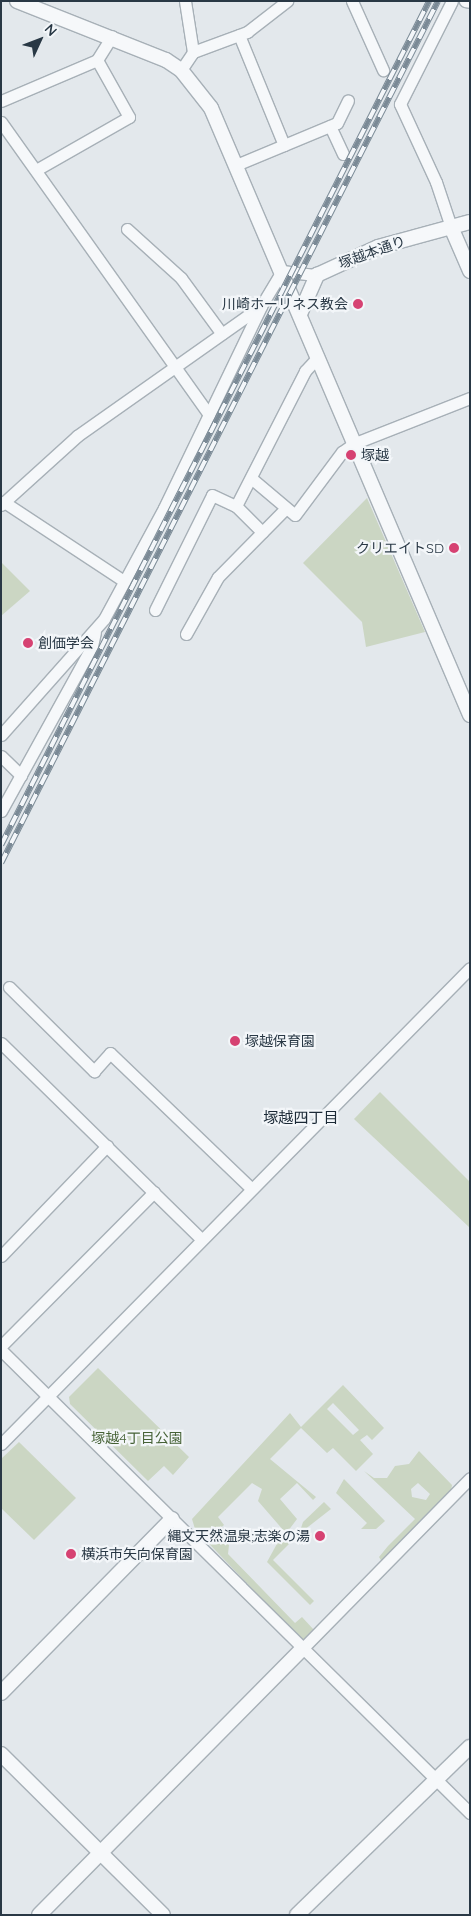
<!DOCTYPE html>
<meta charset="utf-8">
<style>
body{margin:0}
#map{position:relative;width:471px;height:1916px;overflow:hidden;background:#e3e8ec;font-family:Quicksand,"Noto Sans JP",sans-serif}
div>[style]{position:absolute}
.green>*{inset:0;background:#cbd6c3}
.roads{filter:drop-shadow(1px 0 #a7b0b7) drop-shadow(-1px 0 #a7b0b7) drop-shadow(0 1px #a7b0b7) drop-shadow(0 -1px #a7b0b7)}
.minor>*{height:11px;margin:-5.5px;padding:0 5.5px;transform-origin:5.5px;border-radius:5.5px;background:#f6f8fa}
.tertiary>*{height:14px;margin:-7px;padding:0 7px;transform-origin:7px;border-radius:7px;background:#f6f8fa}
.rail>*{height:5.5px;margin-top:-2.75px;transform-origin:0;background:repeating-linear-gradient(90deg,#f3f6f9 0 11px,#7b8a96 0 22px);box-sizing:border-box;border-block:1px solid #7b8a96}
.dots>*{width:14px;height:14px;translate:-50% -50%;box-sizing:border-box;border:2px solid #f3f6f9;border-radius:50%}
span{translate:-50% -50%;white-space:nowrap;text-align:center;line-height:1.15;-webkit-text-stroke:4.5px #f3f6f9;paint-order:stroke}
.street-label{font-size:14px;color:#293845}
.poi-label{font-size:14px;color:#293845}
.right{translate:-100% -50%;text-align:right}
.left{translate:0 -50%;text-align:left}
.park-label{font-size:14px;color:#466236}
.neighbourhood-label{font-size:15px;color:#1b2936}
.frame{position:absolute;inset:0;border:2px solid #293845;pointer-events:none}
.north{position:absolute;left:15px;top:15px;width:50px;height:50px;-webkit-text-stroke:4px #f3f6f9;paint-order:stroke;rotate:47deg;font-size:14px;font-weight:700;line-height:20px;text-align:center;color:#293845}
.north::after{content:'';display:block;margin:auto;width:18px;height:22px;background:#293845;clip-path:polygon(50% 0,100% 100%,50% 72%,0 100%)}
</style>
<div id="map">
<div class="green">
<i style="clip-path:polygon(367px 498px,425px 632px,366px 647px,362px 622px,303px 563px)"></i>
<i style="clip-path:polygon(1px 562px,30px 591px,1px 616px)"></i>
<i style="clip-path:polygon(380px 1092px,470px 1182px,470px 1228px,354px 1119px)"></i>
<i style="clip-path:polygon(98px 1368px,189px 1457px,173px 1475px,164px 1466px,148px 1481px,70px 1404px,69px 1397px)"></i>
<i style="clip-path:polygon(evenodd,343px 1385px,384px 1428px,372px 1440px,367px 1435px,360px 1440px,373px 1454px,356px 1471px,333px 1448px,327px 1453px,301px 1428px,270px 1459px,316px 1497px,313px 1500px,297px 1483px,280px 1499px,297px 1519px,288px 1531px,294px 1539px,273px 1560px,314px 1601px,310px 1605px,267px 1562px,284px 1531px,258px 1501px,262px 1489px,252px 1483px,218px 1517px,224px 1525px,216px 1532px,229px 1545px,228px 1554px,295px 1623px,302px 1617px,314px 1630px,302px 1641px,195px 1529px,192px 1519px,290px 1413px,301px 1427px,343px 1385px,333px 1403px,359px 1430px,353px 1435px,327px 1409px,333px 1403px)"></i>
<i style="clip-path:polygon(19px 1442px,76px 1498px,34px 1540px,1px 1508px,1px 1459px)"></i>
<i style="clip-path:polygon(evenodd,419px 1451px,452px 1485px,451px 1491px,382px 1562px,379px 1557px,388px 1546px,415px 1519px,364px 1471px,374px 1478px,387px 1478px,395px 1466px,409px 1464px,419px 1451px,418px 1483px,430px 1494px,426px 1500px,412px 1497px,411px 1489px,418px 1483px)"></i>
<i style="clip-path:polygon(344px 1479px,385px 1521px,376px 1529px,361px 1529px,367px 1523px,336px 1493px)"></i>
<i style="clip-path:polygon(324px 1502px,331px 1509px,299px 1534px,303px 1522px)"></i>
</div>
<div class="roads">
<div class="minor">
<i style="left:185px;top:1px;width:52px;rotate:81.1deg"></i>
<i style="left:352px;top:1px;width:76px;rotate:65.8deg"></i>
<i style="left:465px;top:1px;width:5px;rotate:11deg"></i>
<i style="left:239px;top:35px;width:119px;rotate:67.8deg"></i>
<i style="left:181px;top:70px;width:22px;rotate:-56deg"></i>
<i style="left:193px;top:52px;width:58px;rotate:-20.3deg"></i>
<i style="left:247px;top:32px;width:51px;rotate:-37.8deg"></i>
<i style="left:1px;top:101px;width:104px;rotate:-23.1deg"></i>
<i style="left:97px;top:60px;width:28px;rotate:-58deg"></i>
<i style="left:1px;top:122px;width:359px;rotate:54.6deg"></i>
<i style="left:330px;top:126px;width:31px;rotate:65deg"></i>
<i style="left:236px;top:165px;width:109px;rotate:-22.6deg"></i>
<i style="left:337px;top:123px;width:25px;rotate:-64deg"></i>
<i style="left:36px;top:170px;width:107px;rotate:-29.7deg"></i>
<i style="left:129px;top:117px;width:65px;rotate:-119.3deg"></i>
<i style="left:451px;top:227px;width:47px;rotate:-108.4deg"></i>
<i style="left:436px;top:182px;width:86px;rotate:-114.8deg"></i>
<i style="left:400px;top:104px;width:115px;rotate:-63.2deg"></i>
<i style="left:127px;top:229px;width:73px;rotate:42.2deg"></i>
<i style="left:181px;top:278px;width:69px;rotate:53.8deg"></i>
<i style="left:251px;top:478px;width:57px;rotate:40.1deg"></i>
<i style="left:295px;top:515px;width:79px;rotate:-53.3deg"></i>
<i style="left:342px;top:452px;width:16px;rotate:-35deg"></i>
<i style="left:355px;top:443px;width:123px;rotate:-21.4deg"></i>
<i style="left:4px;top:502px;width:144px;rotate:33.4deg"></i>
<i style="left:1px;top:505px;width:103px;rotate:-42.2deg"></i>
<i style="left:77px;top:436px;width:225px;rotate:-35.2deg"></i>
<i style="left:261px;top:306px;width:41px;rotate:-59deg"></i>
<i style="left:282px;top:271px;width:35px;rotate:7deg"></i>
<i style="left:236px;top:506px;width:37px;rotate:45deg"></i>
<i style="left:155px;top:610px;width:128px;rotate:-63.6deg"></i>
<i style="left:212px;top:495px;width:26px;rotate:25deg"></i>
<i style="left:236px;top:506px;width:152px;rotate:-62.9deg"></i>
<i style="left:305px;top:371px;width:19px;rotate:-47deg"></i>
<i style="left:186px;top:634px;width:65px;rotate:-60.7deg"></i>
<i style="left:218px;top:577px;width:95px;rotate:-45.4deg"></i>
<i style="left:1px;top:735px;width:155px;rotate:-48.4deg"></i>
<i style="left:104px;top:619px;width:126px;rotate:-61.6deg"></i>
<i style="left:164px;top:508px;width:224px;rotate:-64.3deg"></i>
<i style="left:1px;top:756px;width:28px;rotate:44deg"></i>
<i style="left:1px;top:811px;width:188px;rotate:-61.1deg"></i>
<i style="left:92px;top:646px;width:14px;rotate:-78deg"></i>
<i style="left:9px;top:987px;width:120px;rotate:44.7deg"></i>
<i style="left:94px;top:1071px;width:24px;rotate:-48deg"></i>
<i style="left:110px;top:1053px;width:195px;rotate:43.8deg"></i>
<i style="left:1px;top:1043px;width:280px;rotate:44.4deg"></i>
<i style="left:1px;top:1256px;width:153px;rotate:-46.1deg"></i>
<i style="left:1px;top:1346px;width:217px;rotate:-45.2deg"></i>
<i style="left:1px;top:1350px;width:659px;rotate:44.63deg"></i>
<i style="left:1px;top:1444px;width:668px;rotate:-45.42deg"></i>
<i style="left:303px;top:1648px;width:238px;rotate:-45.5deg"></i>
</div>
<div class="tertiary">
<i style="left:17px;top:1px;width:160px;rotate:21.6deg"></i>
<i style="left:166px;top:60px;width:18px;rotate:34deg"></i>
<i style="left:181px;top:70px;width:48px;rotate:51.7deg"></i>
<i style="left:211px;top:108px;width:660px;rotate:66.89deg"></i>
<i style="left:451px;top:227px;width:48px;rotate:66.6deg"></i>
<i style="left:300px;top:314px;width:43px;rotate:-66.4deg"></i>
<i style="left:317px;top:275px;width:67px;rotate:-24.7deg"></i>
<i style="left:378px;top:247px;width:95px;rotate:-15.2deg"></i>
<i style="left:1px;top:1693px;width:244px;rotate:-45.5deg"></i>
<i style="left:1px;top:1754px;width:228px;rotate:44.8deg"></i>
<i style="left:39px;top:1915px;width:375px;rotate:-45.3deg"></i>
<i style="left:297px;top:1915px;width:241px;rotate:-44.2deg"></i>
</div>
</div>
<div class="rail">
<i style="left:1px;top:845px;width:946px;rotate:-63.11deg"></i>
<i style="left:1px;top:863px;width:966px;rotate:-63.12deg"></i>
</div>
<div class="dots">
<i style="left:358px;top:304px;background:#d64272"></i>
<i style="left:351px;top:455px;background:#d64272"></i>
<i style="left:454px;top:548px;background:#d64272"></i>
<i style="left:28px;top:643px;background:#d64272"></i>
<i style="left:235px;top:1041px;background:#d64272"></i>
<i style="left:320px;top:1536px;background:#d64272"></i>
<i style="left:71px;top:1554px;background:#d64272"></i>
</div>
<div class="street-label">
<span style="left:372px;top:252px;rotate:-20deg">塚越本通り</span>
</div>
<div class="poi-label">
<span class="right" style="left:348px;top:304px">川崎ホーリネス教会</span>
<span class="left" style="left:361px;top:455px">塚越</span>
<span class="right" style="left:444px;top:548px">クリエイトSD</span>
<span class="left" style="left:38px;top:643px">創価学会</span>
<span class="left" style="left:245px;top:1041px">塚越保育園</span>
<span class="right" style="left:310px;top:1536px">縄文天然温泉;志楽の湯</span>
<span class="left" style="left:81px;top:1554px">横浜市矢向保育園</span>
</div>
<div class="park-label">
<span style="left:137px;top:1438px">塚越4丁目公園</span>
</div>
<div class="neighbourhood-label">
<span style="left:301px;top:1118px">塚越四丁目</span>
</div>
<div class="frame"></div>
<div class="north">N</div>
</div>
